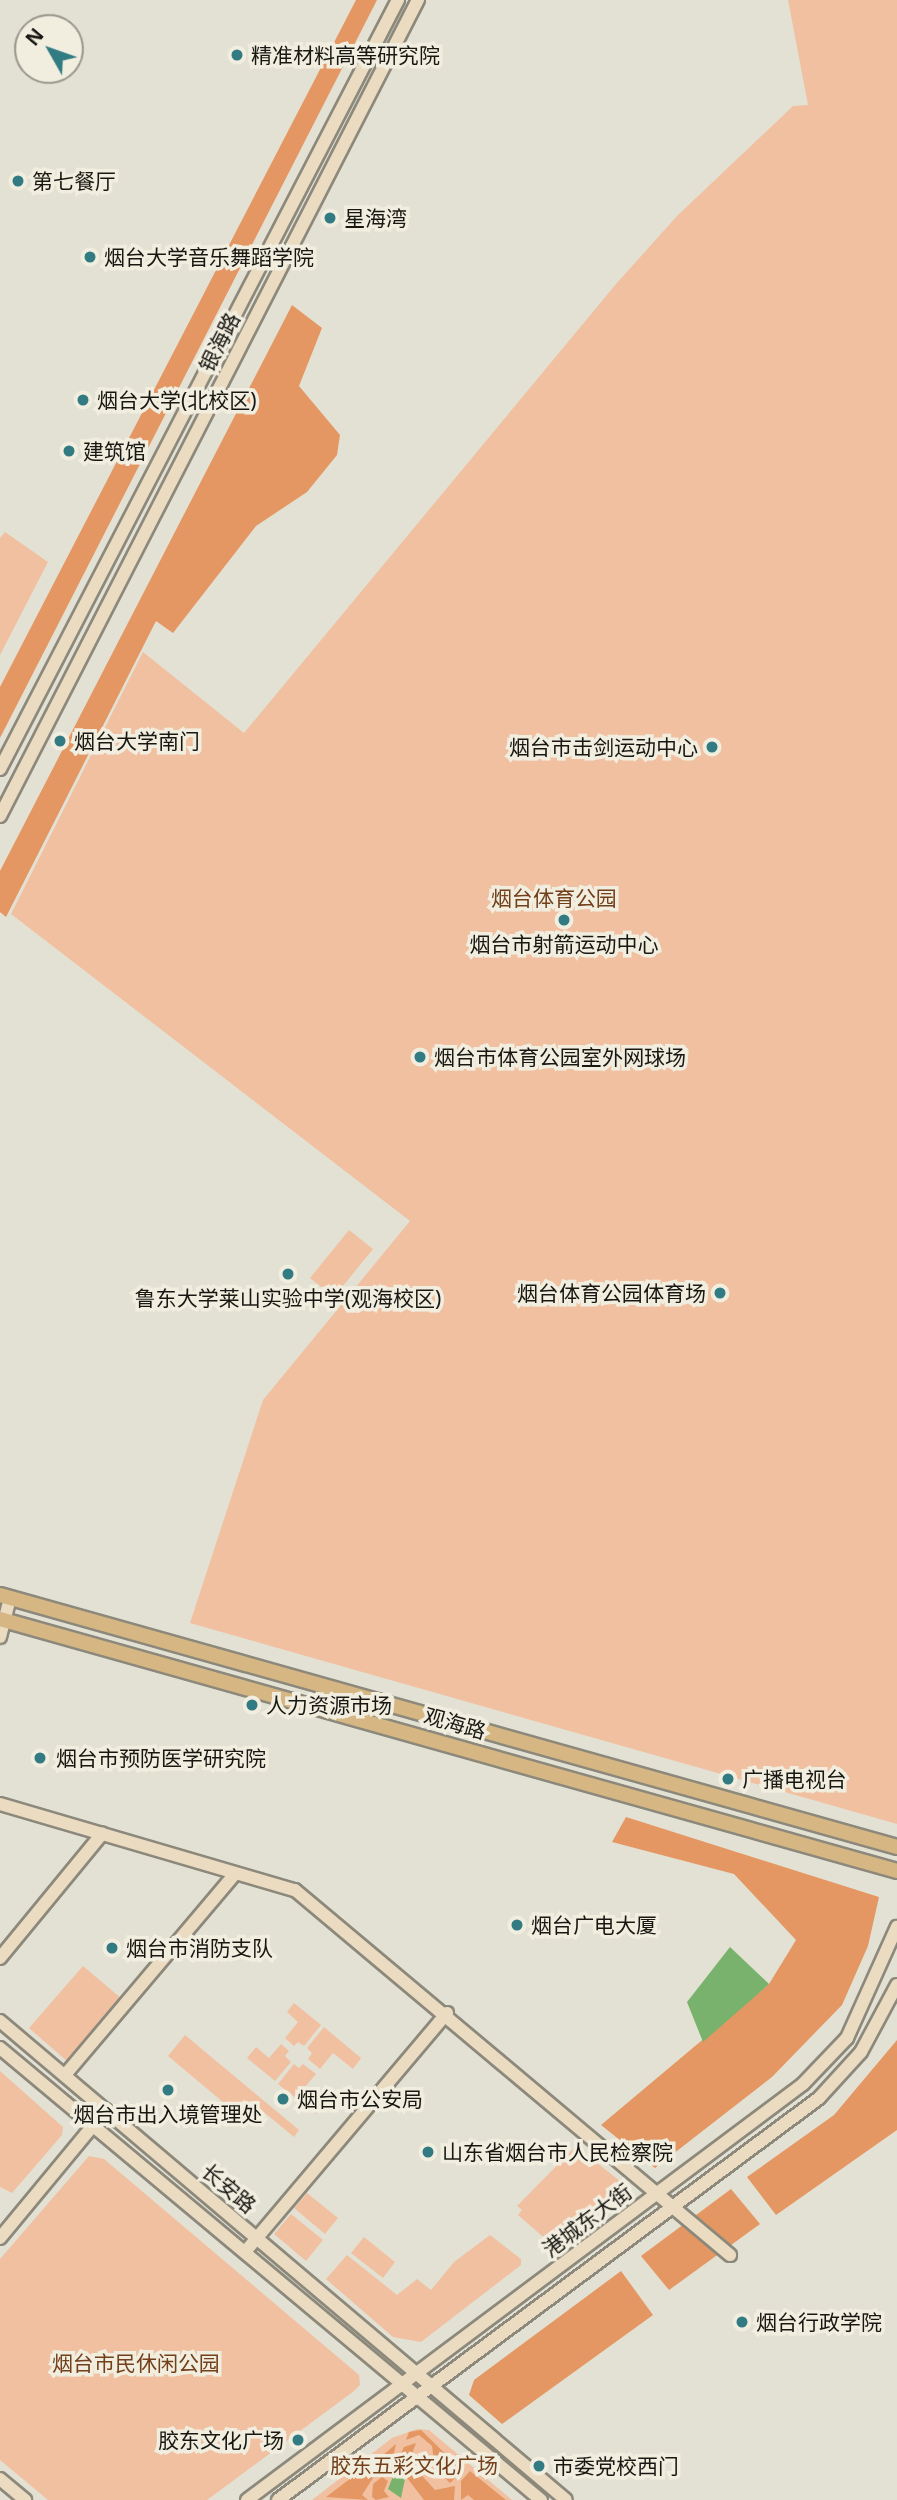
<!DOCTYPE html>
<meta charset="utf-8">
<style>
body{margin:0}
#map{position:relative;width:897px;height:2500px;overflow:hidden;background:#e3e1d3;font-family:"Noto Sans","Noto Sans SC",sans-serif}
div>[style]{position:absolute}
.green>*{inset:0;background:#f0c0a1}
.forest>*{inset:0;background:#e49763}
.water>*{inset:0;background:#78b26c}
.roads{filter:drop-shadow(2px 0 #8c897c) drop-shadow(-2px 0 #8c897c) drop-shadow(0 2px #8c897c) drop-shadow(0 -2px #8c897c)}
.secondary>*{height:12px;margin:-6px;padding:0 6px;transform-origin:6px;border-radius:6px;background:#ebdbc1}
.primary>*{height:14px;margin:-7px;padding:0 7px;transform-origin:7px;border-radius:7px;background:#d6b682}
.dots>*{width:19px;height:19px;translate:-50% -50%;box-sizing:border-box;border:4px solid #f1eee0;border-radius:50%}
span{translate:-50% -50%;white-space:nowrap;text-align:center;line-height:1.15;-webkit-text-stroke:7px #f1eee0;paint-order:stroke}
.poi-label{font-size:21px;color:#181712}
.left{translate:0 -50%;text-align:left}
.right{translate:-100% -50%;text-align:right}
.street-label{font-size:21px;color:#181712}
.park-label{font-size:21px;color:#73401b}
.north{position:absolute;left:14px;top:14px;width:70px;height:70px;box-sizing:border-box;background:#f1eee0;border:2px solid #9a988e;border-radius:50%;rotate:310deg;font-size:19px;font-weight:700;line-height:28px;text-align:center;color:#181712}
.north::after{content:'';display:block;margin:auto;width:24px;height:32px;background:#327b82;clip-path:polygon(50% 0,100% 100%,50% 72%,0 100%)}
</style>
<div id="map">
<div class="green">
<i style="clip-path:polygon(788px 0,897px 0,897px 1824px,190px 1623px,263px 1400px,410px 1221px,11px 914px,143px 652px,244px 733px,616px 284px,677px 216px,793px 106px,808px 105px)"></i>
<i style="clip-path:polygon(5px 532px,48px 562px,0 655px,0 538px)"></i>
<i style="clip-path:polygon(349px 1230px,373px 1249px,334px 1297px,310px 1278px)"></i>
<i style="clip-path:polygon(83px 1966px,122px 1999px,68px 2062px,29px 2028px)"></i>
<i style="clip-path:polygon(294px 2003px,321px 2025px,304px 2046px,298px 2042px,294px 2046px,285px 2038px,298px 2022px,287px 2012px)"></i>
<i style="clip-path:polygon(324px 2027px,361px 2058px,353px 2069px,333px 2053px,320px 2069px,308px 2059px,312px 2053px,307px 2048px)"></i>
<i style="clip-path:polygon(185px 2035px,299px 2130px,294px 2137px,254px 2104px,242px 2118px,168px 2056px)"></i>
<i style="clip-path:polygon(281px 2044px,289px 2051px,285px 2056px,291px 2062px,275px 2081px,247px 2058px,256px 2047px,269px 2058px)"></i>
<i style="clip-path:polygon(294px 2064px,299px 2068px,303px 2064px,316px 2074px,305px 2087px,324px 2104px,316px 2114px,278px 2084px)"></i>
<i style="clip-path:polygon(0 2071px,63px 2127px,62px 2135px,12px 2193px,0 2187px)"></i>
<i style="clip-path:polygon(576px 2146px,626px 2186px,615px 2197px,600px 2201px,549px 2242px,518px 2215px,522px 2210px,517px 2206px)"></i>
<i style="clip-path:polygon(89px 2156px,104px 2159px,359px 2375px,360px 2385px,354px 2391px,207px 2500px,48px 2500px,0 2460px,0 2259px)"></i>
<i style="clip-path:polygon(307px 2193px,338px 2218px,325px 2234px,294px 2208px)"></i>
<i style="clip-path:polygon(291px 2214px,323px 2240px,306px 2261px,274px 2234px)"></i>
<i style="clip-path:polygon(490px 2235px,521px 2259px,521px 2265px,421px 2342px,393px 2337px,326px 2279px,347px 2255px,397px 2295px,417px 2279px,431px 2290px,454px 2262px)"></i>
<i style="clip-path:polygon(364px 2237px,395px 2262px,383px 2278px,351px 2253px)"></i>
<i style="clip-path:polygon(417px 2429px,429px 2430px,512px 2500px,312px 2500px,392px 2438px)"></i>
</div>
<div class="forest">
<i style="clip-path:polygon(356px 0,377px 0,0 738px,0 687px)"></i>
<i style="clip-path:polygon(292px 305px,322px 328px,299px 386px,340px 435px,337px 455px,307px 492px,256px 526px,173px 633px,156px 621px,6px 917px,0 912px,0 871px)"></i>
<i style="clip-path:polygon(626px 1817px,879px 1897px,868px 1946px,842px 2005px,772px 2077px,655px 2168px,601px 2125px,769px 1984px,796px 1940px,734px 1874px,612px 1842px)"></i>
<i style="clip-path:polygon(897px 2040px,897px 2130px,776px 2215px,747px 2177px,834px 2115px)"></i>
<i style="clip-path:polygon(731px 2189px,760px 2224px,669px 2290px,641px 2256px)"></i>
<i style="clip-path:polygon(621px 2271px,653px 2315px,502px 2424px,469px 2395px,474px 2380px)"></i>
<i style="clip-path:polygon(421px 2430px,463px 2471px,450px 2483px,435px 2468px,432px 2446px,419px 2435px,406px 2440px,409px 2432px)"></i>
<i style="clip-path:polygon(416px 2443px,410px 2459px,416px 2469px,435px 2490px,455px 2486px,454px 2500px,424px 2500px,401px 2470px,399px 2457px,404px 2447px)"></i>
<i style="clip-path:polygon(396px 2444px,391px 2467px,370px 2466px)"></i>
<i style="clip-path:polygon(363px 2469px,373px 2478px,362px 2495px,368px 2500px,326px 2497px)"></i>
<i style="clip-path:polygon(470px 2471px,506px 2500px,474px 2500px,468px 2495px,461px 2500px,461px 2481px)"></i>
<i style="clip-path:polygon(382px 2477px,388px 2481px,384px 2491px,389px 2497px,376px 2500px,372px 2497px,373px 2484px)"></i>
</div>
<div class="water">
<i style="clip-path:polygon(730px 1947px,769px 1984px,703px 2042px,687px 2002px)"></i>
<i style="clip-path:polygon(395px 2471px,405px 2479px,401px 2498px,388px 2489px)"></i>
</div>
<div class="roads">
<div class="secondary">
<i style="left:0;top:769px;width:866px;rotate:-62.64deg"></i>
<i style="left:0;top:816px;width:917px;rotate:-62.88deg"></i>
<i style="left:0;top:1637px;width:40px;rotate:-75.6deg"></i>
<i style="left:0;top:1804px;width:307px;rotate:16.3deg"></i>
<i style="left:295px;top:1890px;width:568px;rotate:40deg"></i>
<i style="left:0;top:1958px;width:161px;rotate:-50.6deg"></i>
<i style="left:0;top:2021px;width:741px;rotate:40.24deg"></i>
<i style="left:0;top:2048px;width:705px;rotate:39.88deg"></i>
<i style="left:65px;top:2075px;width:263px;rotate:-49.8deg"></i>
<i style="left:0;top:2238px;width:166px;rotate:-50.4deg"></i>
<i style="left:245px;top:2252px;width:313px;rotate:-49.8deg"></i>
<i style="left:0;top:2479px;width:33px;rotate:40deg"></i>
<i style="left:247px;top:2500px;width:694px;rotate:-36.8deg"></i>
<i style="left:803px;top:2084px;width:64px;rotate:-46.3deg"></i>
<i style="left:847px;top:2038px;width:122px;rotate:-65.8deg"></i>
<i style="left:278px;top:2500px;width:674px;rotate:-36.61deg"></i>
<i style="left:819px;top:2098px;width:62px;rotate:-47.6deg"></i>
<i style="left:861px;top:2052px;width:76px;rotate:-61.8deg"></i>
</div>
<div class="primary">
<i style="left:0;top:1595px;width:932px;rotate:15.69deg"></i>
<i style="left:0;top:1619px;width:932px;rotate:15.69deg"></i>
</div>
</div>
<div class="dots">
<i style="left:237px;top:55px;background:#327b82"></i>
<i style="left:18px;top:181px;background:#327b82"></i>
<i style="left:330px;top:218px;background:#327b82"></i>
<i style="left:90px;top:257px;background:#327b82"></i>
<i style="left:83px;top:400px;background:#327b82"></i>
<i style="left:69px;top:451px;background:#327b82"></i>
<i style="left:60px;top:741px;background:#327b82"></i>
<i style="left:712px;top:747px;background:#327b82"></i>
<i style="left:564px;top:920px;background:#327b82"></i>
<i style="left:420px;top:1057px;background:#327b82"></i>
<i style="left:288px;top:1274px;background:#327b82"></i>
<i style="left:720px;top:1293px;background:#327b82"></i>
<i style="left:252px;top:1705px;background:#327b82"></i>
<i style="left:40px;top:1758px;background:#327b82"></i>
<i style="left:728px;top:1779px;background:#327b82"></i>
<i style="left:517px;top:1925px;background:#327b82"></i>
<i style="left:112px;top:1948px;background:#327b82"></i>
<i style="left:168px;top:2090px;background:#327b82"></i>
<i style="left:283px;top:2099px;background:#327b82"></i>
<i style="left:428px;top:2152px;background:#327b82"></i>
<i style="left:742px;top:2322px;background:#327b82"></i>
<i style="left:298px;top:2440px;background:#327b82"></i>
<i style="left:539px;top:2466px;background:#327b82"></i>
</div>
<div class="poi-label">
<span class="left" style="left:251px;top:55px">精准材料高等研究院</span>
<span class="left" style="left:32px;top:181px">第七餐厅</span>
<span class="left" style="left:344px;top:218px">星海湾</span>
<span class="left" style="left:104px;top:257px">烟台大学音乐舞蹈学院</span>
<span class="left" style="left:97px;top:400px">烟台大学(北校区)</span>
<span class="left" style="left:83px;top:451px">建筑馆</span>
<span class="left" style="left:74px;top:741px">烟台大学南门</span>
<span class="right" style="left:698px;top:747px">烟台市击剑运动中心</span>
<span style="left:564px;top:944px">烟台市射箭运动中心</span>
<span class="left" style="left:434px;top:1057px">烟台市体育公园室外网球场</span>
<span class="right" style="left:706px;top:1293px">烟台体育公园体育场</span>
<span style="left:288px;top:1298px">鲁东大学莱山实验中学(观海校区)</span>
<span class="left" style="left:266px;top:1705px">人力资源市场</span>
<span class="left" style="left:56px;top:1758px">烟台市预防医学研究院</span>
<span class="left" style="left:742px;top:1779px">广播电视台</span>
<span class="left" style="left:531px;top:1925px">烟台广电大厦</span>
<span class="left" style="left:126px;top:1948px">烟台市消防支队</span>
<span class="left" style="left:297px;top:2099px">烟台市公安局</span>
<span style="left:168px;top:2114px">烟台市出入境管理处</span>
<span class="left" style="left:442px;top:2152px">山东省烟台市人民检察院</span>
<span class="left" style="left:756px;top:2322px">烟台行政学院</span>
<span class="right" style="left:284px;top:2440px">胶东文化广场</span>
<span class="left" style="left:553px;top:2466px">市委党校西门</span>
</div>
<div class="street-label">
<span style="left:219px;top:342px;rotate:-63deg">银海路</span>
<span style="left:455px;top:1723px;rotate:16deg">观海路</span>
<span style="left:229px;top:2188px;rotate:40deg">长安路</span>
<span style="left:587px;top:2220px;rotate:-37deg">港城东大街</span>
</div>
<div class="park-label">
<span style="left:554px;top:898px">烟台体育公园</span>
<span style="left:136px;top:2363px">烟台市民休闲公园</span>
<span style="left:414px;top:2465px">胶东五彩文化广场</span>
</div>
<div class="north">N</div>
</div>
